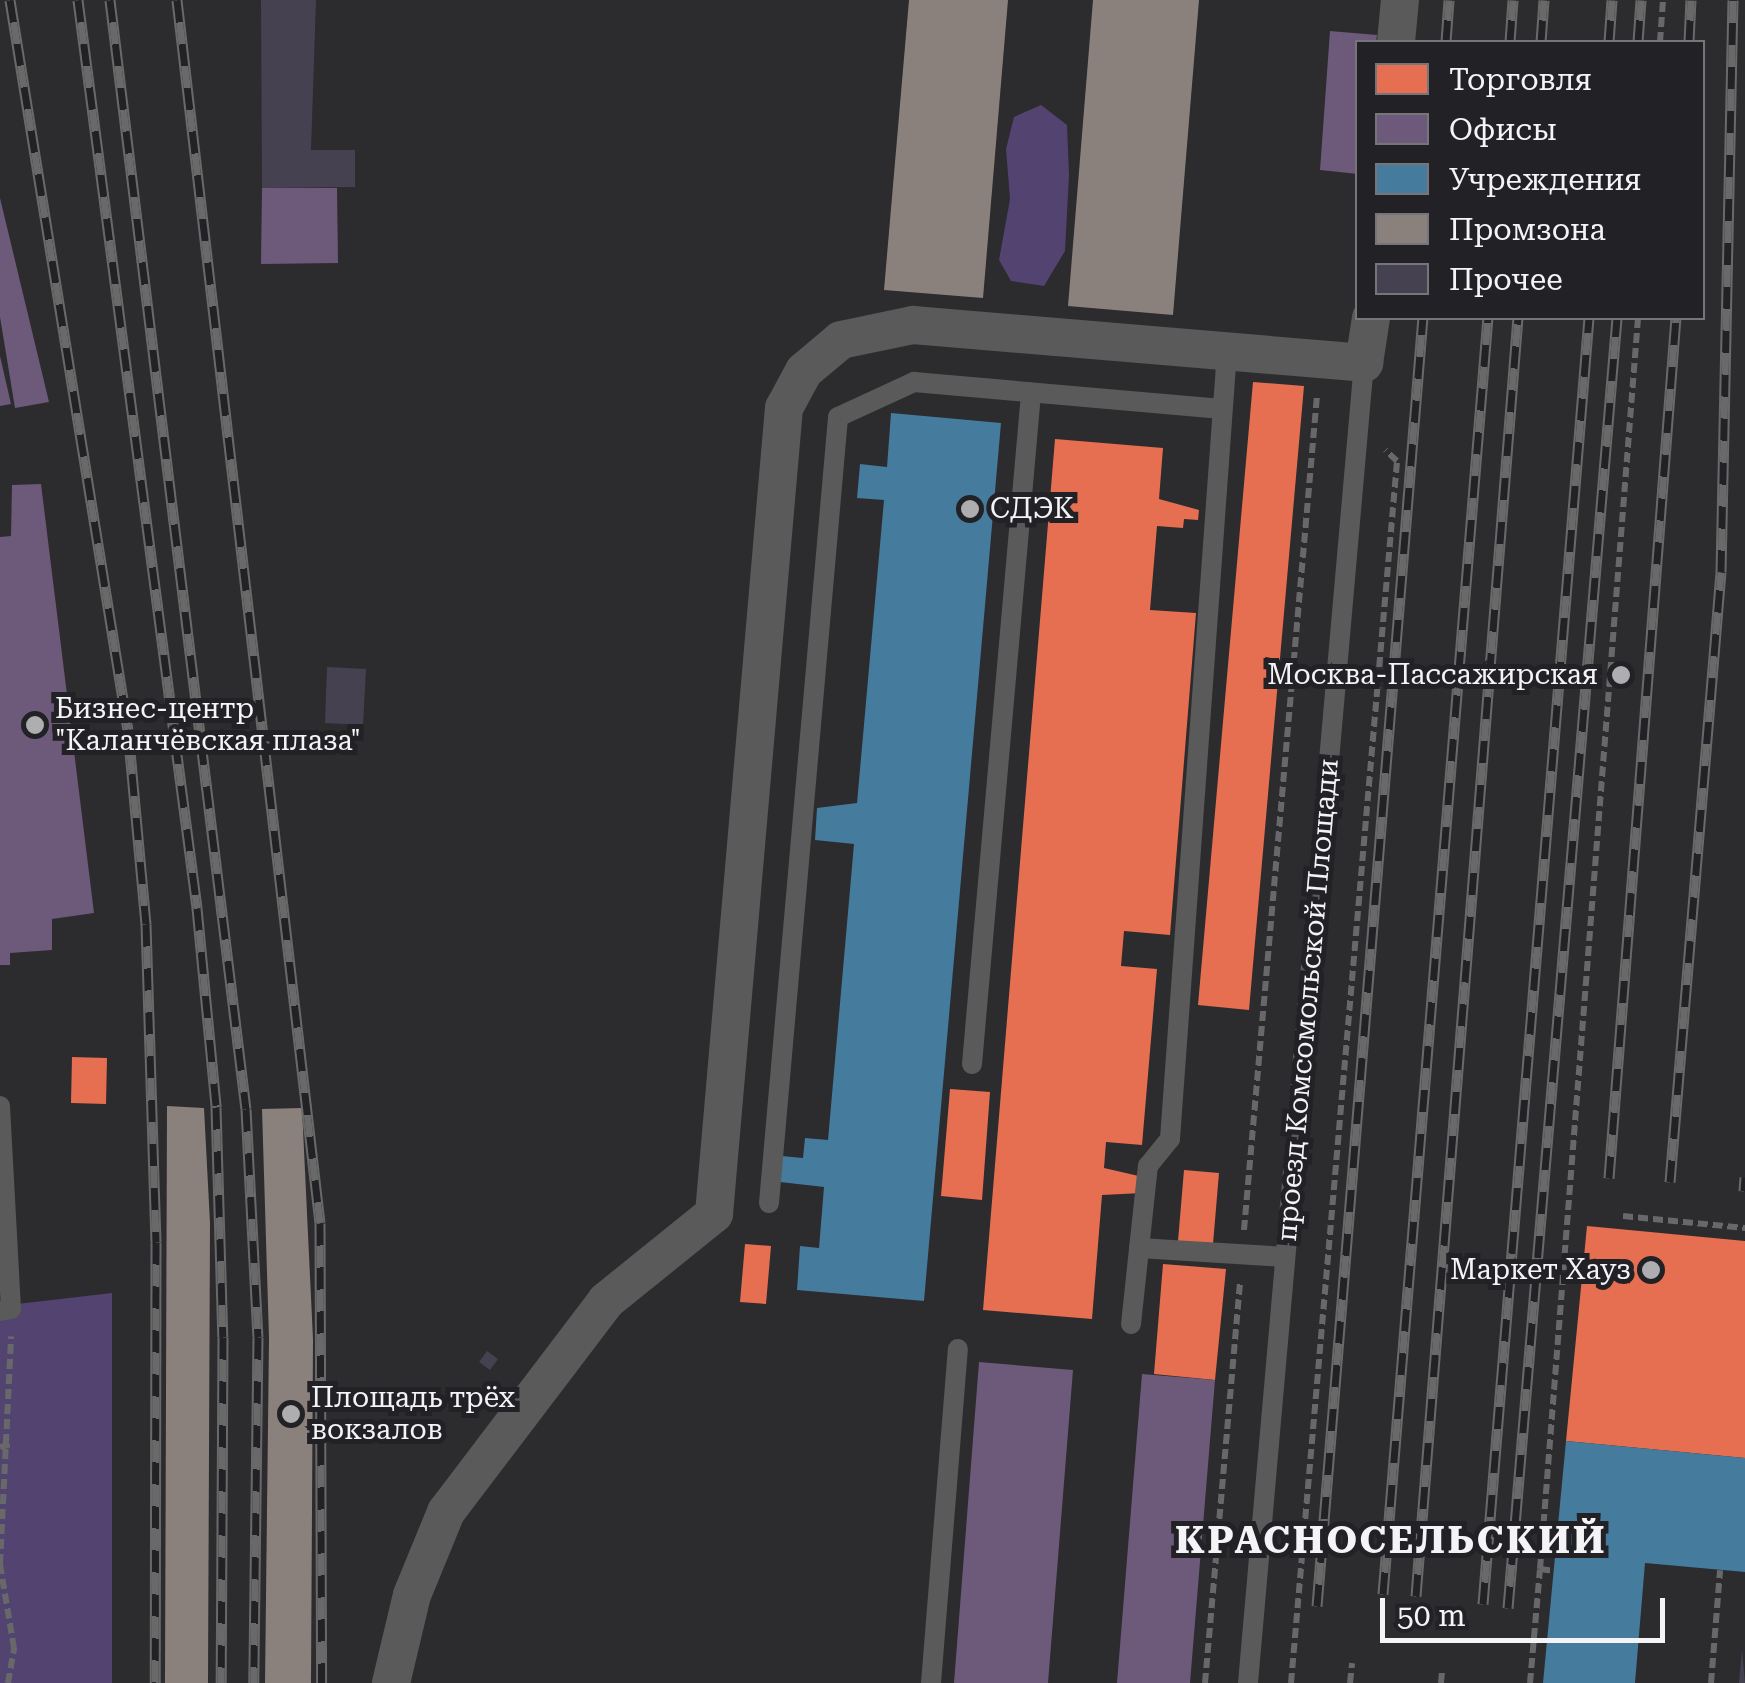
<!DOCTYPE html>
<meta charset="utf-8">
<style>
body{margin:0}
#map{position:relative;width:1745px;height:1683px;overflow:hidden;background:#2c2b2e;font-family:"Roboto Serif",serif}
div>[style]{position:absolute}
.green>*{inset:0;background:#524371}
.shops>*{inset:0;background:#e76f51}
.offices>*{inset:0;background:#6d597a}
.public>*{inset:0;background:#457b9d}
.industry>*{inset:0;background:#8a817c}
.building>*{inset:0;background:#464150}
.path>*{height:6px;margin-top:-3px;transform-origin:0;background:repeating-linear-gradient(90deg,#686769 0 10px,transparent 0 15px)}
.service>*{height:20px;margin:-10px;padding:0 10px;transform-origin:10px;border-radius:10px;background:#5a5a5a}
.minor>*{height:38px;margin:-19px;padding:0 19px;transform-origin:19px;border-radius:19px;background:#5a5a5a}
.rail>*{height:11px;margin-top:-5.5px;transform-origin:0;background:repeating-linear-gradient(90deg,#222125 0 22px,#69696a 0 44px);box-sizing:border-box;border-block:2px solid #69696a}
.dots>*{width:28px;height:28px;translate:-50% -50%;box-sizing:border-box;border:5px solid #222125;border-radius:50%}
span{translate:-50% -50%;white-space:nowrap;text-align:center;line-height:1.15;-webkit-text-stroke:10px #222125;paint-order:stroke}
.poi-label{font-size:28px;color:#f4f4f7}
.left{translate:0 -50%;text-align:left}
.right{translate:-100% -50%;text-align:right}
.street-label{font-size:28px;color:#f4f4f7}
.district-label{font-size:38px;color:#f4f4f7;font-weight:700;letter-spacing:2.5px}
.legend{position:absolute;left:1355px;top:40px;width:350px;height:280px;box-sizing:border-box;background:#222125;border:2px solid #767579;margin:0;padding:12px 18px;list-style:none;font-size:30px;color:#f4f4f7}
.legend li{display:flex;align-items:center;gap:20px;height:50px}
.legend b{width:50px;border:2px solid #767579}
.scale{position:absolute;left:1380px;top:1598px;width:285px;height:45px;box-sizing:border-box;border:5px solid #f4f4f7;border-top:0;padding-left:12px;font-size:30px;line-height:35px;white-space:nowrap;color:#f4f4f7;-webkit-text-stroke:8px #222125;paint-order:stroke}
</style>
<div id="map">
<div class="green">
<i style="clip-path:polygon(1041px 105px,1067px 125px,1069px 175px,1065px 251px,1044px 286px,1011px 281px,999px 260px,1010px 199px,1006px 149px,1014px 117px)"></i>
<i style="clip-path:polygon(112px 1293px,112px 1683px,0 1683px,0 1306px)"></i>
</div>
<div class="shops">
<i style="clip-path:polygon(1253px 382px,1304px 386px,1249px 1010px,1198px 1005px)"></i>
<i style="clip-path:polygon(1055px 439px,1163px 448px,1159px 499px,1199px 510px,1198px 520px,1184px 519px,1183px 528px,1157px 526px,1150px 610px,1196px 613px,1170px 935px,1124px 931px,1121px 966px,1157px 969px,1142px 1145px,1106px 1142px,1104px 1168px,1143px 1177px,1142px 1193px,1102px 1195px,1092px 1319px,983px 1310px)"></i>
<i style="clip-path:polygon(72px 1057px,107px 1058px,106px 1104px,71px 1103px)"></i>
<i style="clip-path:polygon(950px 1089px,990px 1092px,982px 1200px,941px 1196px)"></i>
<i style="clip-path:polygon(1184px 1170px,1219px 1173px,1213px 1244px,1178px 1241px)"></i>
<i style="clip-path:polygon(1587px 1226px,1745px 1241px,1745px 1458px,1566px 1441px)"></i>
<i style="clip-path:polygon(745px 1244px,771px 1246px,766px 1304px,740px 1302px)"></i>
<i style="clip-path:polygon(1163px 1264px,1226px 1269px,1215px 1380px,1154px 1374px)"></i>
</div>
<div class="offices">
<i style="clip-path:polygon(1330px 31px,1377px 35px,1376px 42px,1358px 42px,1358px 174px,1320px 170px)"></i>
<i style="clip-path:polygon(262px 188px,337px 188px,338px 263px,261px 264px)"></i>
<i style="clip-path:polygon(0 198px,49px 402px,15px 408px,0 317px)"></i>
<i style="clip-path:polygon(0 356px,11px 404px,0 406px)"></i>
<i style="clip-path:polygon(41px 484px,94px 913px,52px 919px,52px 950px,10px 953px,10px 965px,0 965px,0 537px,11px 536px,12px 485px)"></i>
<i style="clip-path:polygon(979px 1362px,1073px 1370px,1048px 1683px,954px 1683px)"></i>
<i style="clip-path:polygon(1142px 1374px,1215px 1380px,1190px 1683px,1117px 1683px)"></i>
</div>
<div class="public">
<i style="clip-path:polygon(891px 413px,1001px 423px,924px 1301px,797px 1290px,800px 1246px,819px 1248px,824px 1187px,780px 1182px,782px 1156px,803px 1158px,805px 1138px,828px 1140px,854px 844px,815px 840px,817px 808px,857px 803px,884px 500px,857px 498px,860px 464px,887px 467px)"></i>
<i style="clip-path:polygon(1566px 1441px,1745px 1458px,1745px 1572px,1645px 1563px,1635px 1683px,1543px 1683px)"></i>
</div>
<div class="industry">
<i style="clip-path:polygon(909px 0,1008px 0,983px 298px,884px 290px)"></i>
<i style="clip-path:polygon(1093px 0,1199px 0,1173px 315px,1068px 306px)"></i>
<i style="clip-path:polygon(167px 1106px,204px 1108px,210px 1223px,208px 1683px,165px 1683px)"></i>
<i style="clip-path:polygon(302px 1108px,313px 1339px,311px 1683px,265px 1683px,269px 1338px,262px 1109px)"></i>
</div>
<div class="building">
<i style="clip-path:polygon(261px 0,316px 0,311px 150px,355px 150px,355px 187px,262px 188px)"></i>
<i style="clip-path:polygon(327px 667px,366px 669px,363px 725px,325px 723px)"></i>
<i style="clip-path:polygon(487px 1351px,498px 1359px,490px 1370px,479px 1362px)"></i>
<i style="clip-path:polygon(1742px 1649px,1745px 1683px,1739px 1683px)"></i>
</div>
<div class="path">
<i style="left:1660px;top:42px;width:42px;rotate:-85.9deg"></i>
<i style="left:1623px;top:1216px;width:123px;rotate:5.6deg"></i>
<i style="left:1244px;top:1230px;width:838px;rotate:-85deg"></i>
<i style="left:0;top:1447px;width:11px;rotate:-15deg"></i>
<i style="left:1540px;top:1569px;width:1255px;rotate:-85.52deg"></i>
<i style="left:8px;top:1683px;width:36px;rotate:-80deg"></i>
<i style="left:14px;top:1648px;width:85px;rotate:-99.5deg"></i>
<i style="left:0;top:1564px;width:228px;rotate:-87.2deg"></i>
<i style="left:1205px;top:1683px;width:403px;rotate:-85deg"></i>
<i style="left:1291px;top:1683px;width:1227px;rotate:-85.04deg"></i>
<i style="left:1397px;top:461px;width:16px;rotate:-137deg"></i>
<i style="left:1350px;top:1683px;width:20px;rotate:-84deg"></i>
<i style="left:1441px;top:1683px;width:11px;rotate:-85deg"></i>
<i style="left:1530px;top:1683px;width:114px;rotate:-85deg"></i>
<i style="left:1540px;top:1569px;width:14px;rotate:8deg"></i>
<i style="left:1711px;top:1683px;width:113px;rotate:-85.4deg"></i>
</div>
<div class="service">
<i style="left:972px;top:1064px;width:674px;rotate:-84.97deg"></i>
<i style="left:0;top:1106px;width:203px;rotate:86.9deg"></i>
<i style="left:11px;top:1309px;width:11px;rotate:170deg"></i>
<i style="left:769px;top:1203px;width:789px;rotate:-84.98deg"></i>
<i style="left:838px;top:417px;width:84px;rotate:-24.7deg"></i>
<i style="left:914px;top:382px;width:309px;rotate:5deg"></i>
<i style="left:1139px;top:1248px;width:146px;rotate:3.5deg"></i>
<i style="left:1131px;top:1324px;width:159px;rotate:-83.9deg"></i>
<i style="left:1148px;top:1166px;width:35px;rotate:-51deg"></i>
<i style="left:1170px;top:1139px;width:789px;rotate:-85.86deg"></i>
<i style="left:931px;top:1683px;width:335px;rotate:-85.4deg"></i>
<i style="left:1248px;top:1683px;width:1325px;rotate:-84.98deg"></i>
</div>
<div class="minor">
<i style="left:1396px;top:42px;width:42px;rotate:-84.6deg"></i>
<i style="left:391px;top:1683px;width:90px;rotate:-76.6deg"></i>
<i style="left:412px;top:1595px;width:90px;rotate:-67.7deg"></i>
<i style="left:446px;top:1512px;width:265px;rotate:-52.8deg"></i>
<i style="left:606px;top:1301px;width:139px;rotate:-38.9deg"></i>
<i style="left:714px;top:1214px;width:809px;rotate:-85.04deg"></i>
<i style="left:784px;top:408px;width:42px;rotate:-61.6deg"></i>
<i style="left:804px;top:371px;width:48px;rotate:-40deg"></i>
<i style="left:841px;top:340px;width:74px;rotate:-11.8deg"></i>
<i style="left:913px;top:325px;width:453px;rotate:4.8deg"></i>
<i style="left:1364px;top:363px;width:46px;rotate:-81.2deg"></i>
</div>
<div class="rail">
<i style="left:10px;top:0;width:739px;rotate:80.82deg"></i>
<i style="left:128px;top:730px;width:195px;rotate:84.7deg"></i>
<i style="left:146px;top:924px;width:318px;rotate:88.2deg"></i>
<i style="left:156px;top:1242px;width:441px;rotate:90.1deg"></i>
<i style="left:78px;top:0;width:916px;rotate:82.53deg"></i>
<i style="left:197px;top:908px;width:200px;rotate:84.5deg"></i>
<i style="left:216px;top:1107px;width:230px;rotate:88.3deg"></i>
<i style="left:223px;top:1337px;width:346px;rotate:90.3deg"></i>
<i style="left:110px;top:0;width:1117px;rotate:83.01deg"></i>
<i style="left:246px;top:1109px;width:228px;rotate:87deg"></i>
<i style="left:258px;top:1337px;width:346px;rotate:90.7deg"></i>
<i style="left:177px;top:0;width:1231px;rotate:83.33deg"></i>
<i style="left:320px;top:1223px;width:460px;rotate:89.8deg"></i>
<i style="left:1446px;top:42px;width:42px;rotate:-85.9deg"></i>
<i style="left:1510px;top:42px;width:42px;rotate:-85.9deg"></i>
<i style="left:1541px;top:42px;width:42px;rotate:-85.9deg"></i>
<i style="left:1609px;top:42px;width:42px;rotate:-85.9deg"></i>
<i style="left:1638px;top:42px;width:42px;rotate:-85.9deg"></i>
<i style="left:1689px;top:42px;width:42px;rotate:-87.3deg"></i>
<i style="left:1609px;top:1178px;width:863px;rotate:-85.55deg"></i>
<i style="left:1670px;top:1182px;width:612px;rotate:-85.22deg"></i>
<i style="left:1721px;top:572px;width:572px;rotate:-88.8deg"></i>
<i style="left:1744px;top:1191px;width:14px;rotate:-86deg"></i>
<i style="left:1383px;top:1594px;width:1280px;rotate:-85.3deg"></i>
<i style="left:1416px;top:1596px;width:1282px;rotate:-85.44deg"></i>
<i style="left:1483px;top:1604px;width:1290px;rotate:-85.29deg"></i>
<i style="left:1317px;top:1606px;width:1292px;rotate:-85.3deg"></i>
<i style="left:1508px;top:1608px;width:1295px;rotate:-85.17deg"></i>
</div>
<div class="dots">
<i style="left:970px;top:509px;background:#aeaeb1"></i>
<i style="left:1621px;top:675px;background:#aeaeb1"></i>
<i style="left:35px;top:725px;background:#aeaeb1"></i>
<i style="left:1651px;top:1270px;background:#aeaeb1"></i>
<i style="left:291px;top:1414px;background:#aeaeb1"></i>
</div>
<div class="poi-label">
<span class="left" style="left:990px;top:509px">СДЭК</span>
<span class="right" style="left:1598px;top:675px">Москва-Пассажирская</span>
<span class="left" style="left:55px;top:725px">Бизнес-центр<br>"Каланчёвская плаза"</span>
<span class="right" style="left:1631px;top:1270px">Маркет Хауз</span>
<span class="left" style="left:311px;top:1414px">Площадь трёх<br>вокзалов</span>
</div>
<div class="street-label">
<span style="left:1308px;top:1000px;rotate:-85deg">проезд Комсомольской Площади</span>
</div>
<div class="district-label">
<span style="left:1391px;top:1541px">КРАСНОСЕЛЬСКИЙ</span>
</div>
<ul class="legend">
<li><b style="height:28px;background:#e76f51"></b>Торговля</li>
<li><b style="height:28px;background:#6d597a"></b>Офисы</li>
<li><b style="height:28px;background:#457b9d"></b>Учреждения</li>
<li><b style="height:28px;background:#8a817c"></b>Промзона</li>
<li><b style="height:28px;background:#464150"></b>Прочее</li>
</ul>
<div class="scale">50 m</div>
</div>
